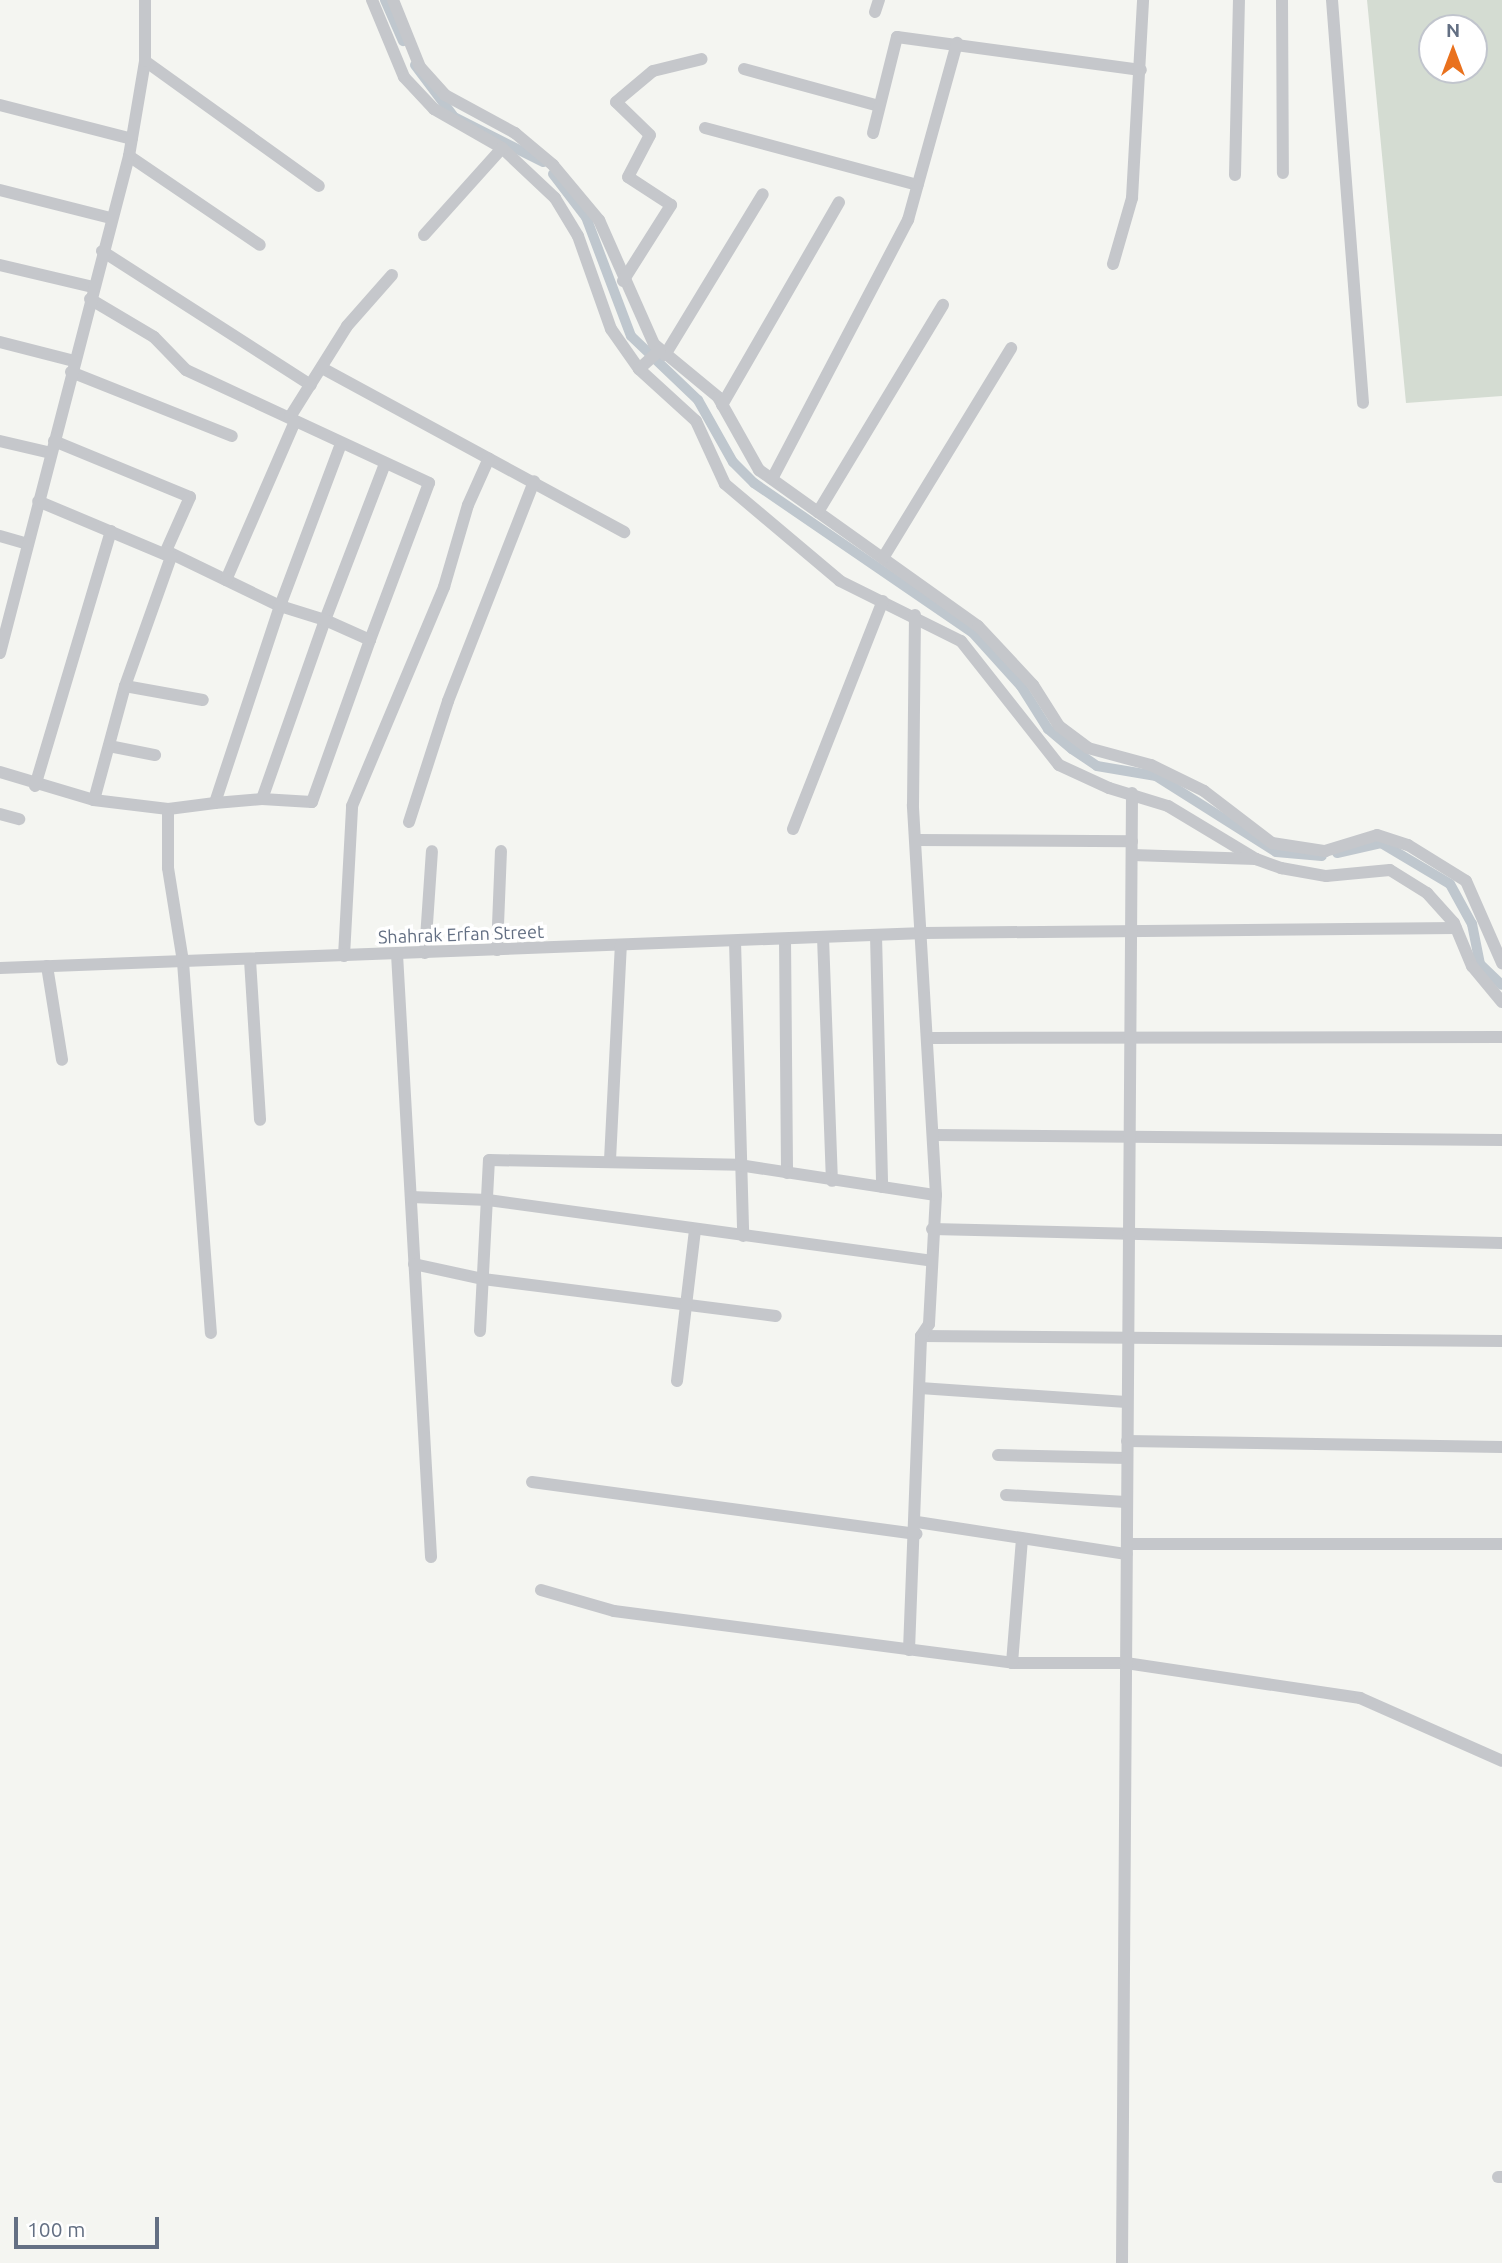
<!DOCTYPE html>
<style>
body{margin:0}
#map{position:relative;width:1502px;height:2263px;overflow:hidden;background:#f4f5f1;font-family:Ubuntu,sans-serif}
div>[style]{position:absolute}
.green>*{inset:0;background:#d4dcd2}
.canal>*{height:10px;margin:-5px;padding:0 5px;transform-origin:5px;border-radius:5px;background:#bfc7ce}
.minor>*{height:12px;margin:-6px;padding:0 6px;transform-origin:6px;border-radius:6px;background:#c5c7cb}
span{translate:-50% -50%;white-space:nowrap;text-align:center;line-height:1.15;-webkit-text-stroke:7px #fff;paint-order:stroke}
.street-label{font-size:18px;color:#636f83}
.north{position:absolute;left:1418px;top:14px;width:70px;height:70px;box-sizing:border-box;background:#fff;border:2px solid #c1c5cd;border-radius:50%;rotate:0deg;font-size:19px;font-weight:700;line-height:28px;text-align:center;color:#636f83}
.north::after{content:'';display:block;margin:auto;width:24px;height:32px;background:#e9711d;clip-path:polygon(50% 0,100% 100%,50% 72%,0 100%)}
.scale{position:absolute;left:14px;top:2217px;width:145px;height:32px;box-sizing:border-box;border:4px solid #636f83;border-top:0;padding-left:9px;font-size:21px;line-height:24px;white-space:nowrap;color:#636f83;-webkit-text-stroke:5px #fff;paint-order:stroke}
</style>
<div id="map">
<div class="green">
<i style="clip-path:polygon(evenodd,1367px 0,1502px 0,1502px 396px,1406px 403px,1367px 0,1432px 28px,1474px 28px,1474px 70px,1432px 70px,1432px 28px)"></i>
</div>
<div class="canal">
<i style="left:385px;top:0;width:45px;rotate:66.3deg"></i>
<i style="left:415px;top:65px;width:65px;rotate:53.1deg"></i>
<i style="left:454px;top:117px;width:100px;rotate:26.8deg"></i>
<i style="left:553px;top:174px;width:54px;rotate:52.5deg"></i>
<i style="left:586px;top:217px;width:127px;rotate:69.3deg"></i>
<i style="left:631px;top:336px;width:93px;rotate:43.7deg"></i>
<i style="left:698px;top:400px;width:71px;rotate:60.6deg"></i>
<i style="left:733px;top:462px;width:30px;rotate:45deg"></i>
<i style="left:754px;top:483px;width:264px;rotate:34.4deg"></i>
<i style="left:972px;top:632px;width:73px;rotate:47.8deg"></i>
<i style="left:1021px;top:686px;width:51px;rotate:57.9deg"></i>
<i style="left:1048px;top:729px;width:31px;rotate:40deg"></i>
<i style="left:1072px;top:749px;width:30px;rotate:34deg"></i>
<i style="left:1097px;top:766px;width:60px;rotate:9.6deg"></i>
<i style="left:1156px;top:776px;width:142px;rotate:32.3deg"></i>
<i style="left:1276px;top:852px;width:46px;rotate:5deg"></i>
<i style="left:1337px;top:853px;width:45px;rotate:-12.8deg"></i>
<i style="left:1381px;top:843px;width:80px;rotate:30.7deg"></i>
<i style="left:1450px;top:884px;width:46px;rotate:61.2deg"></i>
<i style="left:1472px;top:924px;width:41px;rotate:78.7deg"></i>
<i style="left:1480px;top:964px;width:30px;rotate:44deg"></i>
</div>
<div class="minor">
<i style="left:372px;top:0;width:83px;rotate:67.4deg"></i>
<i style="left:404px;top:77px;width:44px;rotate:46.8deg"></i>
<i style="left:434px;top:109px;width:78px;rotate:29.8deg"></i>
<i style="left:502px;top:148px;width:73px;rotate:43.3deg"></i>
<i style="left:555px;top:198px;width:44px;rotate:58.8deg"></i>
<i style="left:578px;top:236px;width:99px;rotate:70.5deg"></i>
<i style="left:611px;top:329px;width:49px;rotate:55deg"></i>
<i style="left:639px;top:369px;width:77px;rotate:42.4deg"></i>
<i style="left:696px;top:421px;width:69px;rotate:65.3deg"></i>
<i style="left:725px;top:484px;width:150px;rotate:40.1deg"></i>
<i style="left:840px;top:581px;width:135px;rotate:26.4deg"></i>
<i style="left:961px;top:641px;width:158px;rotate:51.7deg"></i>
<i style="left:1059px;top:765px;width:55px;rotate:24.7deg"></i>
<i style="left:1109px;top:788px;width:62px;rotate:17deg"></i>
<i style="left:1168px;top:806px;width:103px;rotate:31.1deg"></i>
<i style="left:1256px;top:859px;width:27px;rotate:20deg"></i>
<i style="left:1281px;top:868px;width:46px;rotate:10.1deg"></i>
<i style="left:1326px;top:876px;width:64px;rotate:-5.4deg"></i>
<i style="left:1390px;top:870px;width:44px;rotate:31.9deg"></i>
<i style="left:1427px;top:893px;width:40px;rotate:48deg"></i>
<i style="left:1454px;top:923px;width:47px;rotate:67.3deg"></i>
<i style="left:1472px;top:966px;width:47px;rotate:50.2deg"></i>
<i style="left:393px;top:0;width:72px;rotate:68.1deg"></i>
<i style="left:420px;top:67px;width:38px;rotate:48deg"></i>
<i style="left:445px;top:95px;width:80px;rotate:28.5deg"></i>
<i style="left:515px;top:133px;width:50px;rotate:40.1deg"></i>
<i style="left:553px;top:165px;width:72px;rotate:50.1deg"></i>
<i style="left:599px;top:220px;width:136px;rotate:66.1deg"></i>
<i style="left:654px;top:344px;width:83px;rotate:39.6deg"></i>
<i style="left:718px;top:397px;width:84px;rotate:60.7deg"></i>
<i style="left:759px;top:470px;width:269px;rotate:35.5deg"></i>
<i style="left:978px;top:626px;width:81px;rotate:47deg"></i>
<i style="left:1033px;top:685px;width:49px;rotate:57.6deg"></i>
<i style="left:1059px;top:726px;width:36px;rotate:37deg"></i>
<i style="left:1088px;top:748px;width:65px;rotate:15.1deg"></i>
<i style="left:1151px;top:765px;width:59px;rotate:26.1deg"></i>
<i style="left:1204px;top:791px;width:86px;rotate:37.4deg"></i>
<i style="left:1272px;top:843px;width:54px;rotate:8.6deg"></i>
<i style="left:1325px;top:851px;width:54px;rotate:-17.1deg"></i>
<i style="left:1377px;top:835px;width:33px;rotate:18deg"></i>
<i style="left:1408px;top:845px;width:68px;rotate:31.8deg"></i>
<i style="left:1466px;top:881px;width:90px;rotate:66.3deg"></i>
<i style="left:1282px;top:0;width:173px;rotate:89.7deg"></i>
<i style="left:1332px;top:0;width:404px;rotate:85.6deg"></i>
<i style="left:875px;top:12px;width:13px;rotate:-72deg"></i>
<i style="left:145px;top:61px;width:214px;rotate:35.7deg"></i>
<i style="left:744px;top:69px;width:140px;rotate:15.3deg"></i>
<i style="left:0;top:105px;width:136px;rotate:14.4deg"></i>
<i style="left:705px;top:128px;width:220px;rotate:15deg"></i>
<i style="left:873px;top:133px;width:99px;rotate:-76deg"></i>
<i style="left:897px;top:37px;width:246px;rotate:7.7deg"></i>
<i style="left:129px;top:156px;width:158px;rotate:34.2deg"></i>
<i style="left:1235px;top:175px;width:175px;rotate:-88.7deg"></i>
<i style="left:0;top:190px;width:114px;rotate:14.2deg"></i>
<i style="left:424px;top:235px;width:117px;rotate:-48.1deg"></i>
<i style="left:102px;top:251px;width:248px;rotate:32.7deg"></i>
<i style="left:1113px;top:264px;width:69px;rotate:-73.9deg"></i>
<i style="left:1132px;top:198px;width:198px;rotate:-86.8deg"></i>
<i style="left:0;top:265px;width:96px;rotate:13.3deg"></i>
<i style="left:623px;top:281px;width:90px;rotate:-57.7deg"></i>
<i style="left:671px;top:205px;width:51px;rotate:-146.9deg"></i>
<i style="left:628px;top:177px;width:47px;rotate:-62.4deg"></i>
<i style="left:650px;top:135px;width:47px;rotate:-135.9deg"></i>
<i style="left:616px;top:102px;width:48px;rotate:-40deg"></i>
<i style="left:653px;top:71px;width:50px;rotate:-13.8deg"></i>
<i style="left:90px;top:299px;width:74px;rotate:30.7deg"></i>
<i style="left:154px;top:337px;width:46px;rotate:45.9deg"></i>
<i style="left:186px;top:370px;width:268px;rotate:24.9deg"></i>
<i style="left:429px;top:483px;width:168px;rotate:110.6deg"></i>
<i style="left:0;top:342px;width:76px;rotate:14.4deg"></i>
<i style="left:665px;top:355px;width:188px;rotate:-58.7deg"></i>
<i style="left:322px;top:368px;width:344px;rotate:28.5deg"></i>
<i style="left:639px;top:369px;width:28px;rotate:-42deg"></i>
<i style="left:71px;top:372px;width:173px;rotate:21.7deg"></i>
<i style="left:722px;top:405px;width:234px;rotate:-60deg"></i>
<i style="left:290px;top:417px;width:107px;rotate:-57.9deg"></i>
<i style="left:347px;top:326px;width:68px;rotate:-48.6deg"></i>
<i style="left:0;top:441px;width:52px;rotate:13.2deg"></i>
<i style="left:54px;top:441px;width:147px;rotate:22.4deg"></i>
<i style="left:190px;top:497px;width:59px;rotate:114deg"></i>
<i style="left:166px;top:551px;width:127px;rotate:25.8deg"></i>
<i style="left:280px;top:606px;width:207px;rotate:108.3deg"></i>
<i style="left:215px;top:803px;width:47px;rotate:172.7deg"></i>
<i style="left:168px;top:809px;width:75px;rotate:-173.1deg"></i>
<i style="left:772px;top:479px;width:293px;rotate:-62.3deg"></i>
<i style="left:908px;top:220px;width:184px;rotate:-74.5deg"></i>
<i style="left:818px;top:512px;width:242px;rotate:-58.9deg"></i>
<i style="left:0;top:536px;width:29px;rotate:16deg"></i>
<i style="left:883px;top:558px;width:246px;rotate:-58.6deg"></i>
<i style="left:226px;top:580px;width:173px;rotate:-66.5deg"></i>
<i style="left:0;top:653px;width:513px;rotate:-75.45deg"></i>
<i style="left:129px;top:156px;width:96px;rotate:-80.4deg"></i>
<i style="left:145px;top:61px;width:61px;rotate:-90deg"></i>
<i style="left:125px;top:686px;width:79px;rotate:10.2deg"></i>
<i style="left:109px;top:746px;width:47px;rotate:11.1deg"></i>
<i style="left:0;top:772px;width:98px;rotate:16.6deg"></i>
<i style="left:94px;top:800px;width:118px;rotate:-74.8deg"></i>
<i style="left:125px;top:686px;width:137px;rotate:-70.4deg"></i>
<i style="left:171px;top:557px;width:144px;rotate:-157.2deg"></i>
<i style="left:35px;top:786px;width:266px;rotate:-73.4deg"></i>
<i style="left:262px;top:799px;width:50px;rotate:3.4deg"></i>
<i style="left:312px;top:802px;width:172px;rotate:-70.3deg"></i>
<i style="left:370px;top:640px;width:49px;rotate:-156deg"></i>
<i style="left:325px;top:620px;width:167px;rotate:-69deg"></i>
<i style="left:215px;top:803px;width:47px;rotate:-4.9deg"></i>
<i style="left:262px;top:799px;width:190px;rotate:-70.6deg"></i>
<i style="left:325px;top:620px;width:47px;rotate:-162.7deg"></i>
<i style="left:280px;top:606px;width:173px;rotate:-69.4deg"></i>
<i style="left:168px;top:809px;width:59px;rotate:90deg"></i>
<i style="left:168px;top:868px;width:95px;rotate:80.9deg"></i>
<i style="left:183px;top:962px;width:372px;rotate:85.7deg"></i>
<i style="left:0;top:814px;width:20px;rotate:15deg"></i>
<i style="left:409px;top:822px;width:127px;rotate:-72.1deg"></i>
<i style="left:448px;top:701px;width:236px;rotate:-68.6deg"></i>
<i style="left:793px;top:829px;width:245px;rotate:-68.5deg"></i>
<i style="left:916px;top:840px;width:216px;rotate:0.3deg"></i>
<i style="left:1132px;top:855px;width:124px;rotate:1.8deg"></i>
<i style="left:876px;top:935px;width:252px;rotate:88.6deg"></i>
<i style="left:823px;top:937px;width:244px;rotate:87.9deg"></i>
<i style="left:785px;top:939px;width:234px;rotate:89.5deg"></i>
<i style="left:735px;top:941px;width:295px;rotate:88.4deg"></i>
<i style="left:497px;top:950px;width:99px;rotate:-87.7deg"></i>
<i style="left:425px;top:953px;width:102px;rotate:-86.1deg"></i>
<i style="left:397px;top:954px;width:604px;rotate:86.77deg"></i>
<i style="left:344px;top:956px;width:150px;rotate:-86.9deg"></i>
<i style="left:352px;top:806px;width:238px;rotate:-67.2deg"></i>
<i style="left:444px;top:587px;width:85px;rotate:-73.7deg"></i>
<i style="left:468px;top:505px;width:51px;rotate:-65.9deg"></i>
<i style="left:250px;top:960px;width:160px;rotate:86.4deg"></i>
<i style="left:47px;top:966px;width:95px;rotate:80.9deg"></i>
<i style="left:0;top:968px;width:925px;rotate:-2.17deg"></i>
<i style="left:924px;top:933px;width:532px;rotate:-0.54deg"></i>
<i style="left:931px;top:1038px;width:571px;rotate:-0.1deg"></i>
<i style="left:935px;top:1135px;width:567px;rotate:0.51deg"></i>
<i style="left:610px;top:1160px;width:215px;rotate:-87.1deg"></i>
<i style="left:411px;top:1197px;width:77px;rotate:2.2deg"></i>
<i style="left:488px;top:1200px;width:447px;rotate:7.8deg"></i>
<i style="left:932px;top:1229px;width:570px;rotate:1.41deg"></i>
<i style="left:414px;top:1264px;width:71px;rotate:12.3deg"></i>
<i style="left:483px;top:1279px;width:295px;rotate:7.2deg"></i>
<i style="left:480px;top:1331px;width:171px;rotate:-87deg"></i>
<i style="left:489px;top:1160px;width:250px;rotate:1.1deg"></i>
<i style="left:739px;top:1165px;width:199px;rotate:8.7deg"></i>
<i style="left:921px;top:1336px;width:581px;rotate:0.49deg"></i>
<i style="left:677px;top:1381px;width:152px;rotate:-83.2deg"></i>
<i style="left:920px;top:1388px;width:207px;rotate:3.9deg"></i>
<i style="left:1127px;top:1441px;width:375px;rotate:0.9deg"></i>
<i style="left:998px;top:1455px;width:129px;rotate:1.3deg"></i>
<i style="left:532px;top:1482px;width:388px;rotate:7.7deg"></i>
<i style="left:1006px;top:1495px;width:120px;rotate:3.3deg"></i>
<i style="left:917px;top:1522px;width:212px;rotate:8.7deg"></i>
<i style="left:1127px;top:1544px;width:375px"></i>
<i style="left:541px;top:1590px;width:76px;rotate:16deg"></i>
<i style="left:614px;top:1611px;width:401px;rotate:7.4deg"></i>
<i style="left:1012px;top:1663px;width:114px"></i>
<i style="left:1126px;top:1663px;width:237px;rotate:8.5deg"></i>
<i style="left:1360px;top:1698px;width:155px;rotate:23.9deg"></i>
<i style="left:909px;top:1650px;width:314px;rotate:-87.8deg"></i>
<i style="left:921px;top:1336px;width:14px;rotate:-56deg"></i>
<i style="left:929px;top:1324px;width:129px;rotate:-86.9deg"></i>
<i style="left:936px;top:1195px;width:391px;rotate:-93.4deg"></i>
<i style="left:913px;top:805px;width:190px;rotate:-89.4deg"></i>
<i style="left:1012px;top:1663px;width:125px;rotate:-85.4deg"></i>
<i style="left:1498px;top:2177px;width:4px"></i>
<i style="left:1122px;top:2263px;width:1470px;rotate:-89.61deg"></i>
</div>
<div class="street-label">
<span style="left:461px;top:934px;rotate:-2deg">Shahrak Erfan Street</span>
</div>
<div class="north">N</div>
<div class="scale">100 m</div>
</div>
